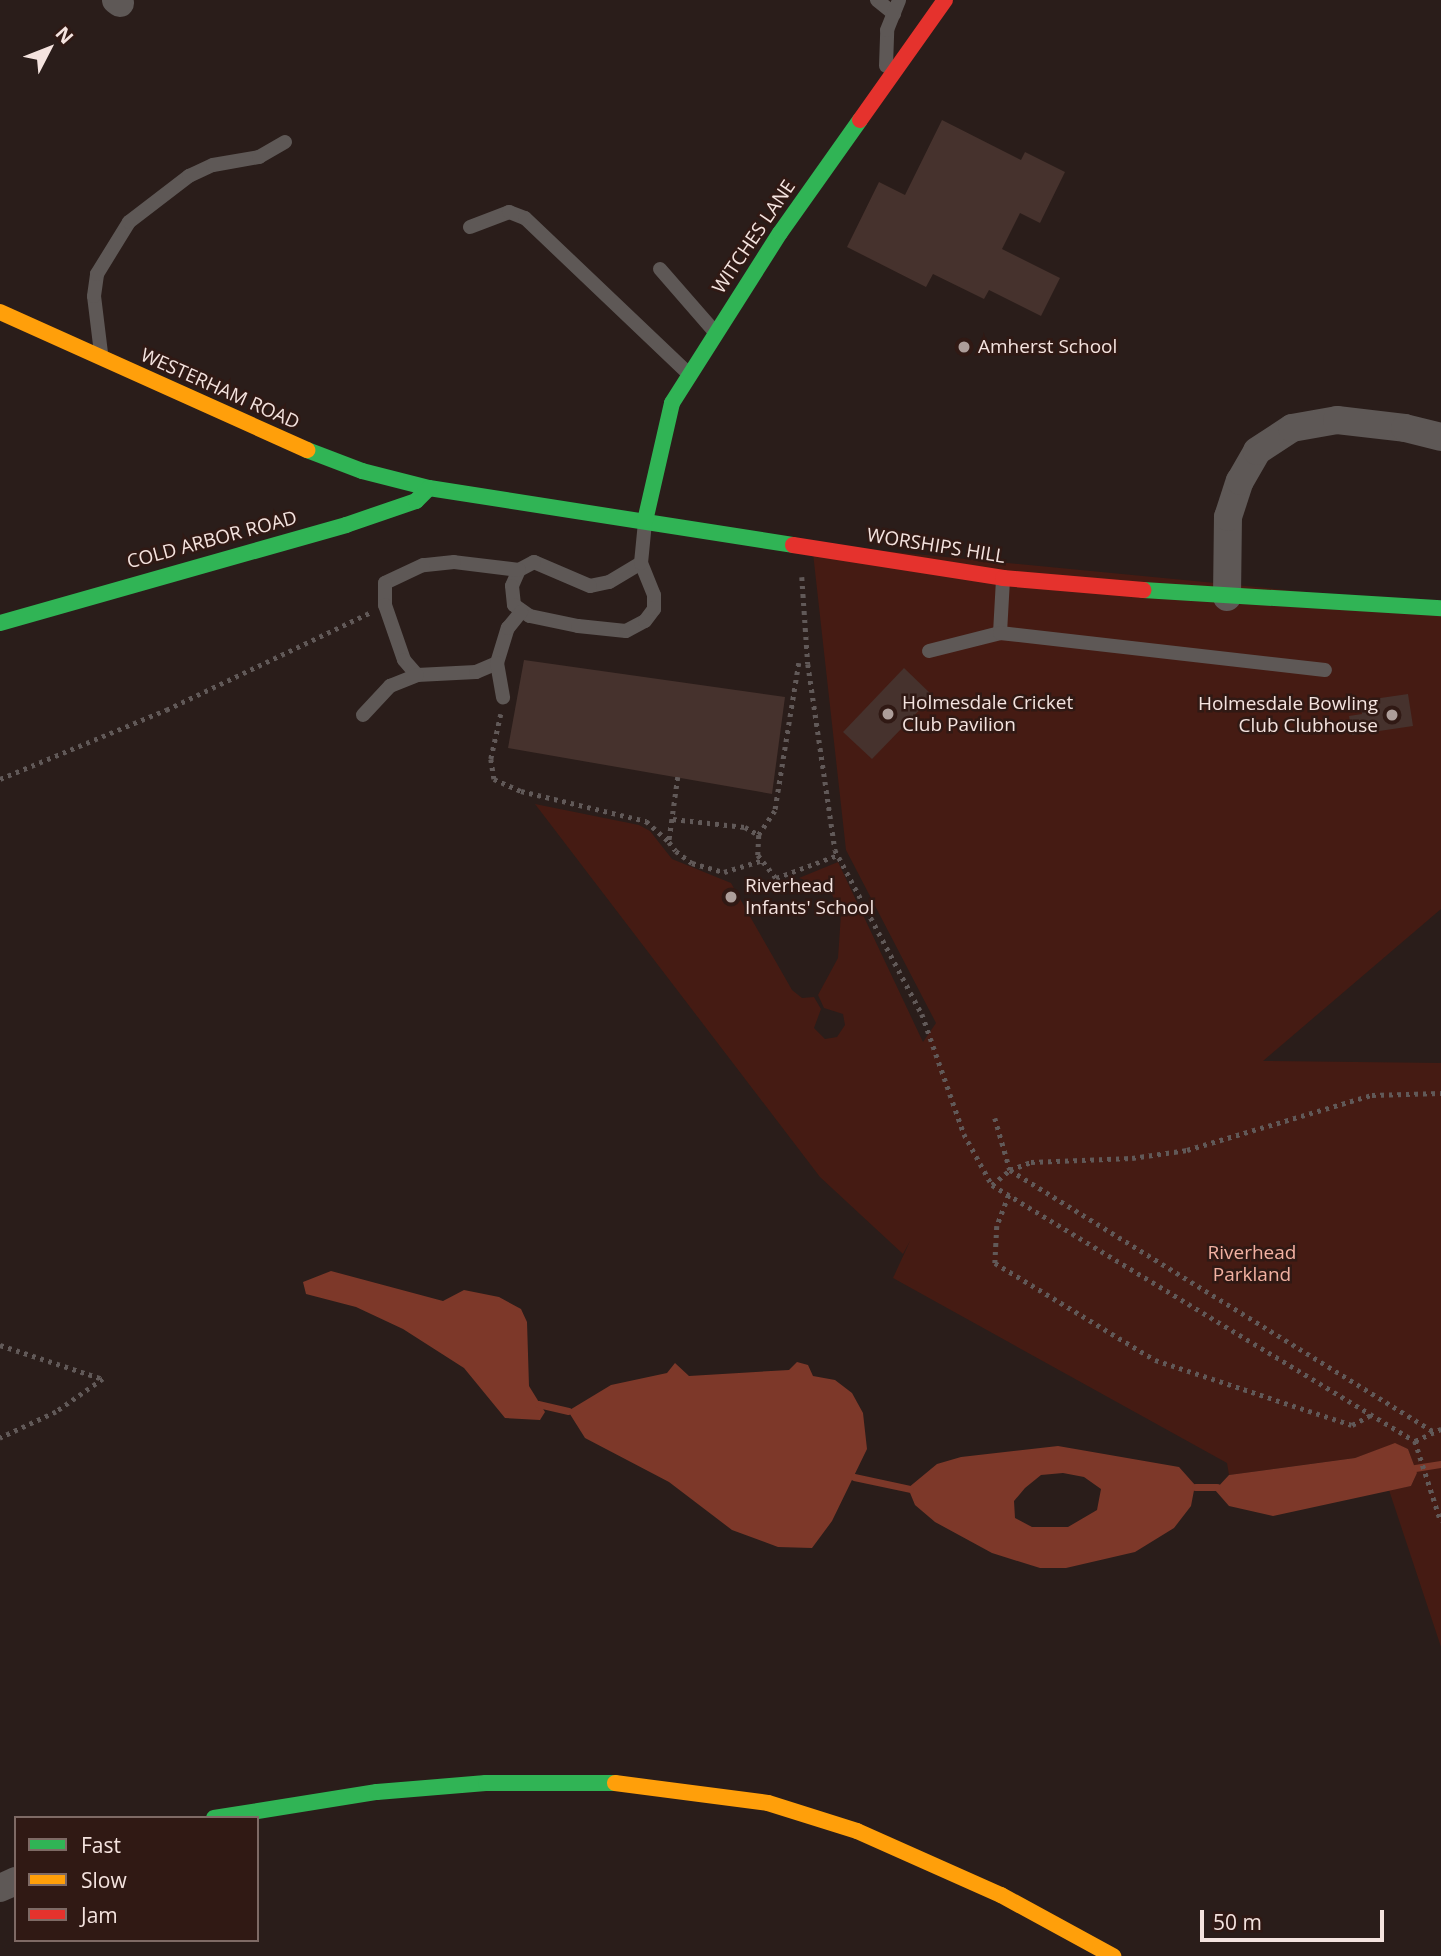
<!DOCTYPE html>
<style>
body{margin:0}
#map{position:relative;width:1441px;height:1956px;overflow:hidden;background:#2a1d1a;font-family:"Open Sans",sans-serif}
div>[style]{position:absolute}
.green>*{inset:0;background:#451b13}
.water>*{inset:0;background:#7d3829}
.stream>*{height:7px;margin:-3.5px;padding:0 3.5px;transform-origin:3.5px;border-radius:3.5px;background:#7d3829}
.building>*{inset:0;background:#46322d}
.path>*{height:4.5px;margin-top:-2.25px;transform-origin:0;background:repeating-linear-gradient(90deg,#615958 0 3.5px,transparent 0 8.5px)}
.lane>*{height:14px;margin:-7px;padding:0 7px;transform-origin:7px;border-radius:7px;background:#5e5856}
.street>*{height:28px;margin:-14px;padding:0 14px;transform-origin:14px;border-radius:14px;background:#5e5856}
.fast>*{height:16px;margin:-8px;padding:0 8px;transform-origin:8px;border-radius:8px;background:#30b455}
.slow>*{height:16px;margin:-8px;padding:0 8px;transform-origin:8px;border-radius:8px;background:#ff9f0a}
.jam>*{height:16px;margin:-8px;padding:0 8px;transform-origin:8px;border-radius:8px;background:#e5322d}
.dots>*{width:19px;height:19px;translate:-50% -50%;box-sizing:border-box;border:4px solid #301914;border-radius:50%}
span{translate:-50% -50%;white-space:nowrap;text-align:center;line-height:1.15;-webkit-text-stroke:5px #301914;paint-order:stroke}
.street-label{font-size:19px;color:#f4e3df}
.poi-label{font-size:19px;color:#f4e3df}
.left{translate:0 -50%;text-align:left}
.right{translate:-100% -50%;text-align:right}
.park-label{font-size:19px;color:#f3b1a2}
.legend{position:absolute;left:14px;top:1816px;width:245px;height:126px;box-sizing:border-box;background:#301914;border:2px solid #7e6a65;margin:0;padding:9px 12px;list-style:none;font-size:21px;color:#f4e3df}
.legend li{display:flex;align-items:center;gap:14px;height:35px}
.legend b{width:35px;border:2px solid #7e6a65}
.north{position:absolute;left:14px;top:14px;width:70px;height:70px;-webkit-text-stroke:5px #301914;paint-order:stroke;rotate:48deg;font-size:19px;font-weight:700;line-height:28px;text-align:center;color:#f4e3df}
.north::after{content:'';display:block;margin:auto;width:24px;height:32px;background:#f4e3df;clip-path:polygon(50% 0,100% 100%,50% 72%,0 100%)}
.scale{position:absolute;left:1200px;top:1910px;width:184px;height:32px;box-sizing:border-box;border:4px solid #f4e3df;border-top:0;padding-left:9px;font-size:21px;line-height:24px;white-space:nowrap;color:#f4e3df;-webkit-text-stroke:5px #301914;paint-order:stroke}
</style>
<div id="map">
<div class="green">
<i style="clip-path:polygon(812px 544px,1441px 605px,1441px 909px,1263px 1061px,1441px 1063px,1441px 1647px,1389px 1490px,1411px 1486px,1417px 1473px,1408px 1449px,1395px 1444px,1355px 1458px,1229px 1475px,1227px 1463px,893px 1278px,910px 1241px,903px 1254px,820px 1177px,535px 804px,639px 825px,650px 831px,672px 859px,731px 883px,792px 990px,802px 998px,814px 997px,821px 1009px,814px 1028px,825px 1039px,837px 1037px,845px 1025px,843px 1014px,824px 1008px,818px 995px,838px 958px,841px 914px,830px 890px,799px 878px,838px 862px,923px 1042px,936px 1023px,846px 850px)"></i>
</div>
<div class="water">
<i style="clip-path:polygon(331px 1271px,443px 1301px,464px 1290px,499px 1297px,521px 1309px,527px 1322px,529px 1386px,545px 1412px,540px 1420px,505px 1418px,464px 1368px,403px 1329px,356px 1307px,306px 1294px,303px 1282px)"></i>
<i style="clip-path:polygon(797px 1362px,808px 1365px,813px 1376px,835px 1380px,852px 1393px,863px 1413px,867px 1449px,832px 1521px,812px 1548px,778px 1547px,732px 1530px,669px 1482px,585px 1438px,568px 1411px,611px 1385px,667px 1373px,675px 1363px,689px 1376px,789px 1370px)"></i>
<i style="clip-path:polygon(1395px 1443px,1408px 1449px,1417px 1473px,1411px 1486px,1273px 1516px,1229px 1506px,1215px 1490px,1229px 1475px,1355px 1458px)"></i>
<i style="clip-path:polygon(evenodd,1058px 1446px,1179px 1467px,1195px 1485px,1191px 1506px,1174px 1528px,1135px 1552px,1066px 1568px,1040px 1568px,992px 1553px,935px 1522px,915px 1505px,908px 1488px,937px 1464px,961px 1457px,1058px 1446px,1063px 1473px,1084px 1477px,1101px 1489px,1097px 1510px,1068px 1527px,1032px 1527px,1015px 1518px,1014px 1501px,1025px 1488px,1041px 1475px,1063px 1473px)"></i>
</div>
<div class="stream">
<i style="left:538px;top:1404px;width:31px;rotate:13deg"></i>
<i style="left:1415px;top:1468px;width:26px;rotate:-9deg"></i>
<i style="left:854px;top:1477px;width:57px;rotate:12.1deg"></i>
<i style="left:1195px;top:1487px;width:22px"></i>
</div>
<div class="building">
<i style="clip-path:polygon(942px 120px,1021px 160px,1025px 152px,1065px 172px,1040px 223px,1020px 213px,1002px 249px,1060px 278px,1041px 316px,989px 290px,984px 299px,933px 274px,926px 287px,847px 247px,879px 182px,905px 195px)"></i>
<i style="clip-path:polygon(524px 660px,785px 697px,772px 794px,508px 748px)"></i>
<i style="clip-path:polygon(904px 668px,933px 696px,872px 759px,843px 732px)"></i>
<i style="clip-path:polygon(1408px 694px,1413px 726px,1352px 735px,1349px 716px,1362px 714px,1360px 701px)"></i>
</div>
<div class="path">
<i style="left:802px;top:577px;width:87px;rotate:86.1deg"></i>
<i style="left:808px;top:664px;width:188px;rotate:81.7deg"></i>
<i style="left:835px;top:850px;width:186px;rotate:62.1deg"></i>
<i style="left:922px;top:1014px;width:127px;rotate:70.7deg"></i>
<i style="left:964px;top:1134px;width:58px;rotate:61.2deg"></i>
<i style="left:992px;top:1185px;width:494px;rotate:31.2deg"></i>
<i style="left:1415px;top:1441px;width:85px;rotate:72.2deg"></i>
<i style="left:799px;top:663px;width:150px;rotate:99.2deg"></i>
<i style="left:775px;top:811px;width:29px;rotate:124deg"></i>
<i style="left:759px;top:835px;width:20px;rotate:93deg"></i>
<i style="left:758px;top:855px;width:29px;rotate:52deg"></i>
<i style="left:776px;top:878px;width:66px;rotate:-20.4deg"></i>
<i style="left:501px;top:714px;width:46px;rotate:102.5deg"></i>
<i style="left:491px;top:759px;width:20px;rotate:81deg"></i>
<i style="left:494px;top:779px;width:30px;rotate:24deg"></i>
<i style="left:521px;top:791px;width:129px;rotate:13.5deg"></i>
<i style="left:646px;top:821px;width:31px;rotate:42deg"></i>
<i style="left:678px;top:777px;width:66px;rotate:97.9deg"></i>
<i style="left:669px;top:842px;width:11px;rotate:52deg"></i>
<i style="left:676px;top:851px;width:20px;rotate:37deg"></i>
<i style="left:692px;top:863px;width:33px;rotate:16deg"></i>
<i style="left:724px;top:872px;width:38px;rotate:-17deg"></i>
<i style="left:0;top:779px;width:180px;rotate:-22.6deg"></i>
<i style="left:166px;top:710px;width:225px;rotate:-25.5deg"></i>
<i style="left:673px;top:819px;width:72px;rotate:6.3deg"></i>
<i style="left:745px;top:827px;width:16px;rotate:30deg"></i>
<i style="left:995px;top:1118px;width:54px;rotate:73.9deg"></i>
<i style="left:1010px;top:1170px;width:499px;rotate:31.7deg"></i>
<i style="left:992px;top:1185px;width:23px;rotate:-40deg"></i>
<i style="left:1010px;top:1170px;width:22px;rotate:-21deg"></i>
<i style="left:1031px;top:1162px;width:101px;rotate:-2.3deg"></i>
<i style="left:1132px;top:1158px;width:56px;rotate:-8.3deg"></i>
<i style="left:1187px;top:1150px;width:193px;rotate:-16.6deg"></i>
<i style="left:1372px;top:1095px;width:69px;rotate:-1.7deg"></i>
<i style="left:1009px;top:1195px;width:33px;rotate:111deg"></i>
<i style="left:997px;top:1226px;width:37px;rotate:93deg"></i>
<i style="left:995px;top:1263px;width:187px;rotate:31.2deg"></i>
<i style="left:1155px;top:1360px;width:207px;rotate:18.3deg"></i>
<i style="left:1352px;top:1425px;width:21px;rotate:-28deg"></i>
<i style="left:0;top:1345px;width:108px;rotate:18.3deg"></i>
<i style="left:103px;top:1379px;width:57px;rotate:144.9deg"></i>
<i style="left:56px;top:1412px;width:62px;rotate:155.1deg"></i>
<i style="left:1415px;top:1441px;width:29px;rotate:-25deg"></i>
</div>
<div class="lane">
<i style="left:877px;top:0;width:22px;rotate:39deg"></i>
<i style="left:886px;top:66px;width:36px;rotate:-88deg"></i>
<i style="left:887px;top:30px;width:32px;rotate:-68deg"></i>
<i style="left:470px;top:227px;width:42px;rotate:-21deg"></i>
<i style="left:509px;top:212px;width:17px;rotate:21deg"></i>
<i style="left:525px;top:218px;width:225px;rotate:43.6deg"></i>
<i style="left:660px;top:269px;width:82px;rotate:48.9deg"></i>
<i style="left:101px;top:353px;width:57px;rotate:-97deg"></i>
<i style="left:94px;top:296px;width:22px;rotate:-82deg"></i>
<i style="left:97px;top:274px;width:61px;rotate:-58.4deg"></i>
<i style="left:129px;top:222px;width:76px;rotate:-37.5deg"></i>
<i style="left:189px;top:176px;width:26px;rotate:-25deg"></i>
<i style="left:213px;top:165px;width:47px;rotate:-9.9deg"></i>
<i style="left:259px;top:157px;width:30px;rotate:-30deg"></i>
<i style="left:641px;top:563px;width:37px;rotate:149deg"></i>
<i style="left:609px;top:582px;width:19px;rotate:168deg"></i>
<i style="left:590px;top:586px;width:61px;rotate:-156.8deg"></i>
<i style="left:534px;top:562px;width:17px;rotate:152deg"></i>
<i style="left:519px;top:570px;width:17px;rotate:114deg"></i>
<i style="left:512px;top:586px;width:19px;rotate:84deg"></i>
<i style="left:514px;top:605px;width:19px;rotate:35deg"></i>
<i style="left:530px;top:616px;width:49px;rotate:11.8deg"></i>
<i style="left:578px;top:626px;width:48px;rotate:5.9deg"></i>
<i style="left:626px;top:631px;width:21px;rotate:-28deg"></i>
<i style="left:645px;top:621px;width:15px;rotate:-53deg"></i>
<i style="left:654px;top:609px;width:14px;rotate:-90deg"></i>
<i style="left:654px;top:595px;width:35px;rotate:-112deg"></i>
<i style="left:641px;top:563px;width:41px;rotate:-84.4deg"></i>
<i style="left:519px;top:570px;width:65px;rotate:-173deg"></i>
<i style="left:454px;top:562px;width:31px;rotate:174deg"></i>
<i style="left:423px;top:565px;width:42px;rotate:154.7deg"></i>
<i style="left:385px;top:583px;width:22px;rotate:90deg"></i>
<i style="left:385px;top:605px;width:58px;rotate:70.9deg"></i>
<i style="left:404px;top:660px;width:20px;rotate:49deg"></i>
<i style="left:417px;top:675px;width:59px;rotate:-2.9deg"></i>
<i style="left:476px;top:672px;width:23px;rotate:-23deg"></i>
<i style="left:497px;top:663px;width:37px;rotate:-73deg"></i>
<i style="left:508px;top:628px;width:21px;rotate:-51deg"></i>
<i style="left:1000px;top:633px;width:54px;rotate:-86.8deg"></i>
<i style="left:929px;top:651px;width:73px;rotate:-14.2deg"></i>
<i style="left:1000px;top:633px;width:327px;rotate:6.5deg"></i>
<i style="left:497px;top:663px;width:35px;rotate:80deg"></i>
<i style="left:363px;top:715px;width:40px;rotate:-47deg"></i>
<i style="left:390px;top:686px;width:29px;rotate:-22deg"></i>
</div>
<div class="street">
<i style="left:116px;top:0;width:5px;rotate:37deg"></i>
<i style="left:1227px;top:597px;width:80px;rotate:-89.3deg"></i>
<i style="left:1228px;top:517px;width:38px;rotate:-72deg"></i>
<i style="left:1240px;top:481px;width:34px;rotate:-60deg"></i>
<i style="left:1257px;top:451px;width:42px;rotate:-33.3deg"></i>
<i style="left:1292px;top:428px;width:46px;rotate:-10.1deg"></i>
<i style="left:1337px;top:420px;width:68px;rotate:6.7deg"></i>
<i style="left:1405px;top:428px;width:37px;rotate:14deg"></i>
<i style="left:0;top:1888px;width:17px;rotate:-24deg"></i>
</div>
<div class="fast">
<i style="left:307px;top:450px;width:59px;rotate:20.9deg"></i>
<i style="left:362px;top:471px;width:69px;rotate:14.2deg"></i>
<i style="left:429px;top:488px;width:368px;rotate:8.9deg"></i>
<i style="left:645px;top:521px;width:121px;rotate:-77.1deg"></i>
<i style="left:672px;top:403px;width:201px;rotate:-57.6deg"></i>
<i style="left:780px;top:233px;width:138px;rotate:-54.7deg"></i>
<i style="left:1143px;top:590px;width:299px;rotate:3.5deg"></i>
<i style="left:0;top:623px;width:360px;rotate:-15.8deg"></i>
<i style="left:346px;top:525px;width:74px;rotate:-18.9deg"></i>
<i style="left:416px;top:501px;width:18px;rotate:-45deg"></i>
<i style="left:214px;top:1818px;width:165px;rotate:-9.1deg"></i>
<i style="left:377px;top:1792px;width:109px;rotate:-4.7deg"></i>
<i style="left:486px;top:1783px;width:129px"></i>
</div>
<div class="slow">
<i style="left:0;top:312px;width:337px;rotate:24.2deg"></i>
<i style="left:615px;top:1783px;width:154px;rotate:7.4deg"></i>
<i style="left:768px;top:1803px;width:93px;rotate:17.5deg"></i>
<i style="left:857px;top:1831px;width:158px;rotate:24deg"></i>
<i style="left:1001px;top:1895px;width:128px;rotate:28.6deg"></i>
</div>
<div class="jam">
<i style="left:860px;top:120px;width:147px;rotate:-54.7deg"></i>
<i style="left:793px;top:545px;width:213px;rotate:8.9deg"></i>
<i style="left:1003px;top:578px;width:141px;rotate:4.9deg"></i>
</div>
<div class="dots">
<i style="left:964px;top:347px;background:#ad9e9a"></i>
<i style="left:888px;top:714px;background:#ad9e9a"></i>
<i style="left:1392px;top:715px;background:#ad9e9a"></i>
<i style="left:731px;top:897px;background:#ad9e9a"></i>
</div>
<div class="street-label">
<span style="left:754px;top:237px;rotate:-56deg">WITCHES LANE</span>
<span style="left:220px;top:389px;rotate:24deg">WESTERHAM ROAD</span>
<span style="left:212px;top:540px;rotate:-15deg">COLD ARBOR ROAD</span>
<span style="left:936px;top:546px;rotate:9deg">WORSHIPS HILL</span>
</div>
<div class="poi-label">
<span class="left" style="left:978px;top:347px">Amherst School</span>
<span class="left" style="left:902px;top:714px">Holmesdale Cricket<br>Club Pavilion</span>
<span class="right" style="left:1378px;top:715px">Holmesdale Bowling<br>Club Clubhouse</span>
<span class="left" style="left:745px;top:897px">Riverhead<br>Infants' School</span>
</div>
<div class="park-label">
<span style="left:1252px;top:1264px">Riverhead<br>Parkland</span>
</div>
<ul class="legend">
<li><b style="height:9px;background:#30b455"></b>Fast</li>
<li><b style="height:9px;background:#ff9f0a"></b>Slow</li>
<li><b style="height:9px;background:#e5322d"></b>Jam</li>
</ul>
<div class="north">N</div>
<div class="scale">50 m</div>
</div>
